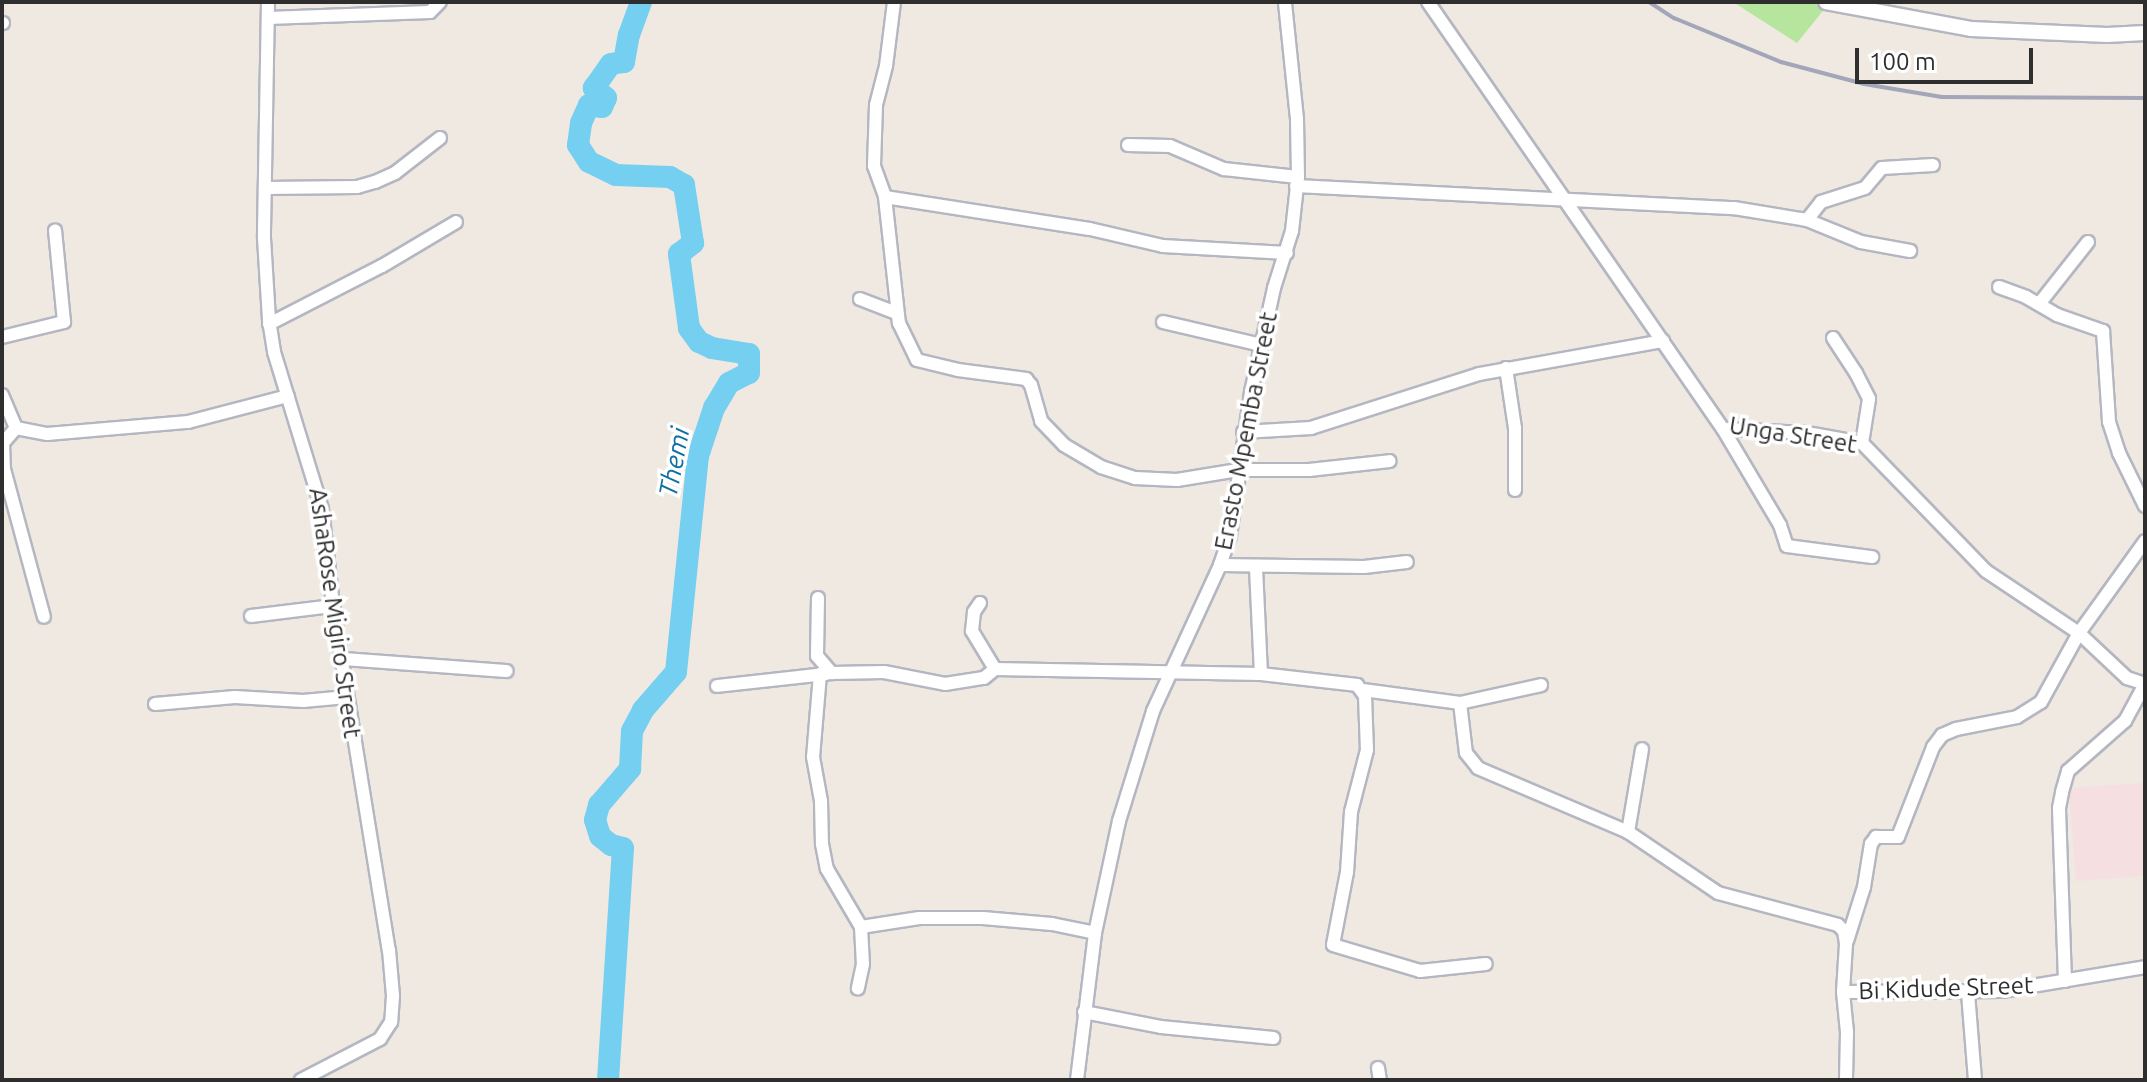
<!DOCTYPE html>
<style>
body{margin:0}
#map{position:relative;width:2147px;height:1082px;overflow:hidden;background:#efe9e1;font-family:Ubuntu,sans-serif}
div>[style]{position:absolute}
.medical>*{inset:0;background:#f5dfe0}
.green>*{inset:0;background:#b6e59e}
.river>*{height:22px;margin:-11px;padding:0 11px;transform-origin:11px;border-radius:11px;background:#75cff0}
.roads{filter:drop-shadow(2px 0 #b4b7c1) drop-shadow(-2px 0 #b4b7c1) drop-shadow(0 2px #b4b7c1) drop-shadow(0 -2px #b4b7c1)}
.minor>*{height:12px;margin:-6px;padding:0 6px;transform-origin:6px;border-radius:6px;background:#fff}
.tertiary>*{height:14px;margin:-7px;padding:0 7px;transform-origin:7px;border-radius:7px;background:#fff}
.rail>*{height:4px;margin:-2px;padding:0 2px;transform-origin:2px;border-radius:2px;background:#a3a6b8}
span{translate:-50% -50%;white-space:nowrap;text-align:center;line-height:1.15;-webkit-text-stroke:7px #fff;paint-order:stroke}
.street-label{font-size:24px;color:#2e2e2e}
.water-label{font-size:26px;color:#0d6fa3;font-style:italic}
.frame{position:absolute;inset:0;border:4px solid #2e2e2e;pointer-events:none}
.scale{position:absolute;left:1855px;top:48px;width:178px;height:36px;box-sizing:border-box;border:4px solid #2e2e2e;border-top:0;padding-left:10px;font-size:24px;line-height:28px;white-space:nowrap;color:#2e2e2e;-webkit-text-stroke:6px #fff;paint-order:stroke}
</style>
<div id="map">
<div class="medical">
<i style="clip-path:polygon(2145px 783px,2145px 876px,2076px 881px,2069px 788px)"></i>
</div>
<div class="green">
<i style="clip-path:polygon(1733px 2px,1830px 2px,1797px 43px)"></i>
</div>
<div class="river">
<i style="left:608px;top:1080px;width:232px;rotate:-86.3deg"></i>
<i style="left:623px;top:848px;width:12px;rotate:-166deg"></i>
<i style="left:611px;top:845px;width:14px;rotate:-141deg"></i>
<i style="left:600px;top:836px;width:17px;rotate:-107deg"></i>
<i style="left:595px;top:820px;width:16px;rotate:-75deg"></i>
<i style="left:599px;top:805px;width:48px;rotate:-49.3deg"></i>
<i style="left:630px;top:769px;width:38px;rotate:-87deg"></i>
<i style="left:632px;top:731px;width:24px;rotate:-62deg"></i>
<i style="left:643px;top:710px;width:50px;rotate:-49deg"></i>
<i style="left:676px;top:672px;width:217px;rotate:-84.2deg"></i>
<i style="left:698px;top:456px;width:51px;rotate:-71.6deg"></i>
<i style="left:714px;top:408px;width:29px;rotate:-59deg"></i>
<i style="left:729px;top:383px;width:22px;rotate:-27deg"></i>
<i style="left:749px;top:373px;width:19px;rotate:-90deg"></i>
<i style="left:749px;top:354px;width:37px;rotate:-171deg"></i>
<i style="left:712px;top:348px;width:14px;rotate:-155deg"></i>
<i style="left:699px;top:342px;width:17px;rotate:-126deg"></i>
<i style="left:689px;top:328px;width:75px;rotate:-97.7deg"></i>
<i style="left:679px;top:254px;width:18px;rotate:-38deg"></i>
<i style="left:693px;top:243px;width:59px;rotate:-98.8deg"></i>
<i style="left:684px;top:185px;width:16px;rotate:-150deg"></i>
<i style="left:670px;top:177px;width:54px;rotate:-177.9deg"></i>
<i style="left:616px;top:175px;width:30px;rotate:-154deg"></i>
<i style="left:589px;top:162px;width:20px;rotate:-123deg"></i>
<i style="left:578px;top:145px;width:22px;rotate:-82deg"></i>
<i style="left:581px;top:123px;width:20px;rotate:-66deg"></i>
<i style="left:589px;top:105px;width:13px;rotate:9deg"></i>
<i style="left:602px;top:107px;width:10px;rotate:-66deg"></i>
<i style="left:606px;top:98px;width:16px;rotate:-140deg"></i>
<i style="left:594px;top:88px;width:29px;rotate:-55deg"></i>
<i style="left:611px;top:64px;width:13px;rotate:-9deg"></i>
<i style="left:624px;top:62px;width:27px;rotate:-80deg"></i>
<i style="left:629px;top:35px;width:35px;rotate:-70deg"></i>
</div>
<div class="roads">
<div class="minor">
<i style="left:268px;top:2px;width:236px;rotate:91deg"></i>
<i style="left:264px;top:238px;width:82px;rotate:86.5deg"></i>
<i style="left:269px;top:320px;width:32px;rotate:81deg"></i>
<i style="left:274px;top:352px;width:164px;rotate:73deg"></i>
<i style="left:322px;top:509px;width:98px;rotate:83.5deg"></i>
<i style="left:333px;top:606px;width:349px;rotate:80.8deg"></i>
<i style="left:389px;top:950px;width:46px;rotate:85deg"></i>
<i style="left:393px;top:996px;width:26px;rotate:94deg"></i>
<i style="left:391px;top:1022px;width:20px;rotate:123deg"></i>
<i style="left:380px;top:1039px;width:89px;rotate:152.6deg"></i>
<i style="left:894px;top:2px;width:64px;rotate:97.1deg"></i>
<i style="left:886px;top:66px;width:40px;rotate:104.4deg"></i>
<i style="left:876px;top:105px;width:61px;rotate:91.9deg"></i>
<i style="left:874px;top:166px;width:33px;rotate:70deg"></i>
<i style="left:885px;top:197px;width:127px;rotate:83.7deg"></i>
<i style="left:899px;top:323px;width:41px;rotate:64.1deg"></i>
<i style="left:917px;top:360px;width:42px;rotate:13.7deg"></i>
<i style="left:958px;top:370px;width:69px;rotate:7.5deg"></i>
<i style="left:1026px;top:379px;width:8px;rotate:50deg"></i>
<i style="left:1031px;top:385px;width:37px;rotate:74deg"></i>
<i style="left:1041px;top:421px;width:33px;rotate:46deg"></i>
<i style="left:1064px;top:445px;width:43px;rotate:30.7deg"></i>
<i style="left:1101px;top:467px;width:36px;rotate:18deg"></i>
<i style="left:1135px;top:478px;width:42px;rotate:2.7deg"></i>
<i style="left:1177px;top:480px;width:62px;rotate:-9.3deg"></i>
<i style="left:1238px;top:470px;width:71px"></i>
<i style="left:1309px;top:470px;width:81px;rotate:-6.3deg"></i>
<i style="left:1428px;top:2px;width:519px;rotate:55.36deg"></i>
<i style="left:1723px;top:429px;width:84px;rotate:2.7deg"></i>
<i style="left:1807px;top:433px;width:56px;rotate:10.3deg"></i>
<i style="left:1862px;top:443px;width:178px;rotate:45.9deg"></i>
<i style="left:1986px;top:571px;width:112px;rotate:33.7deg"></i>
<i style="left:2079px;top:633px;width:66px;rotate:43.2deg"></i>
<i style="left:2127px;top:678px;width:19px;rotate:18deg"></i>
<i style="left:268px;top:18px;width:162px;rotate:-2.1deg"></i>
<i style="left:430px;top:12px;width:14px;rotate:-45deg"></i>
<i style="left:2px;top:23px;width:1px"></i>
<i style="left:1128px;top:145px;width:42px;rotate:1.4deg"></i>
<i style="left:1170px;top:146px;width:59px;rotate:23.1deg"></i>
<i style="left:1224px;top:169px;width:74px;rotate:6.2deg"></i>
<i style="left:1296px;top:186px;width:439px;rotate:2.9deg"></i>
<i style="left:1734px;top:208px;width:74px;rotate:9.3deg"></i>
<i style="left:1807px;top:220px;width:58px;rotate:22.2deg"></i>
<i style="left:1861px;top:242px;width:50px;rotate:10.4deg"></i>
<i style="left:265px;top:188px;width:92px;rotate:-0.6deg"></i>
<i style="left:357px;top:187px;width:19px;rotate:-16deg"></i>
<i style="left:375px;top:182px;width:22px;rotate:-24deg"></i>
<i style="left:395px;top:173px;width:57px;rotate:-37.9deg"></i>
<i style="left:885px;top:197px;width:207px;rotate:8.9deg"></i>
<i style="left:1090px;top:229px;width:75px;rotate:13.1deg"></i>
<i style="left:1163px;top:246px;width:124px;rotate:3.2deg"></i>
<i style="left:1807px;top:220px;width:23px;rotate:-52deg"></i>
<i style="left:1821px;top:202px;width:46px;rotate:-17.7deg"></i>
<i style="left:1865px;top:188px;width:26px;rotate:-50deg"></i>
<i style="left:1882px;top:168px;width:51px;rotate:-3.4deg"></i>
<i style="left:1999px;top:287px;width:29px;rotate:20deg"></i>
<i style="left:2026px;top:297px;width:36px;rotate:30deg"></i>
<i style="left:2057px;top:315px;width:49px;rotate:19.2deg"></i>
<i style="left:2103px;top:331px;width:91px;rotate:86.2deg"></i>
<i style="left:2109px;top:422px;width:33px;rotate:72deg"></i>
<i style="left:2119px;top:453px;width:59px;rotate:63.9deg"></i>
<i style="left:860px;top:299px;width:40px;rotate:21deg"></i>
<i style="left:2039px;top:304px;width:79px;rotate:-51.7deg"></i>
<i style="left:1163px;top:322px;width:101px;rotate:13.2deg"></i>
<i style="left:269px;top:324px;width:127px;rotate:-27.2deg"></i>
<i style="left:382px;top:266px;width:86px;rotate:-30.7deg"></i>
<i style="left:2px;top:337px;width:64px;rotate:-13.6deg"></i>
<i style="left:64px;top:322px;width:92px;rotate:-95.6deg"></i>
<i style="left:1833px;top:338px;width:42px;rotate:56.7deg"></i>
<i style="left:1856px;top:373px;width:29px;rotate:63deg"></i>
<i style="left:1869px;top:399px;width:45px;rotate:99deg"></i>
<i style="left:1506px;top:368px;width:61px;rotate:81.5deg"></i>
<i style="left:1515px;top:428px;width:62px;rotate:90deg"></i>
<i style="left:2px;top:395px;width:36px;rotate:67deg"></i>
<i style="left:16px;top:428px;width:32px;rotate:11deg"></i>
<i style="left:47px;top:434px;width:142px;rotate:-4.9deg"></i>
<i style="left:188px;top:422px;width:103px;rotate:-14.6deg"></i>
<i style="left:16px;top:428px;width:20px;rotate:131deg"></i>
<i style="left:3px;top:443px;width:26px;rotate:88deg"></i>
<i style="left:4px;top:469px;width:153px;rotate:74.9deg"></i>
<i style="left:1723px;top:429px;width:112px;rotate:59.3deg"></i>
<i style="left:1780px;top:525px;width:22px;rotate:72deg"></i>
<i style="left:1787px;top:546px;width:86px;rotate:7.4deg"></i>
<i style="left:1243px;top:432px;width:68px;rotate:-3.4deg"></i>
<i style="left:1311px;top:428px;width:176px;rotate:-17.8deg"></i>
<i style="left:1479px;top:374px;width:187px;rotate:-10.2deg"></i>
<i style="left:1220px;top:565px;width:144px;rotate:0.8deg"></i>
<i style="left:1364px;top:567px;width:43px;rotate:-6.6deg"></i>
<i style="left:1256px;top:568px;width:106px;rotate:87.3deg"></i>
<i style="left:818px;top:598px;width:58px;rotate:91deg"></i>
<i style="left:817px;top:656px;width:23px;rotate:49deg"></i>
<i style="left:832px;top:673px;width:52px;rotate:-1.1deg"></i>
<i style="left:884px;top:672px;width:62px;rotate:11.1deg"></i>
<i style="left:945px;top:684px;width:39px;rotate:-9deg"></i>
<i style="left:984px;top:678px;width:14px;rotate:-39deg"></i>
<i style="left:995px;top:669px;width:266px;rotate:1.1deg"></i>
<i style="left:1261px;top:674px;width:97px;rotate:6.5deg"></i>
<i style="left:1357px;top:685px;width:14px;rotate:54deg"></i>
<i style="left:1365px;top:696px;width:54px;rotate:87.9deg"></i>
<i style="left:1367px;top:750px;width:64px;rotate:104.5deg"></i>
<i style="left:1351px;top:812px;width:60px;rotate:93.8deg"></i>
<i style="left:1347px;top:872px;width:74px;rotate:100.9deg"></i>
<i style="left:1333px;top:945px;width:91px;rotate:16.6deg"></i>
<i style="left:1420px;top:971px;width:66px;rotate:-6.1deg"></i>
<i style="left:980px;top:603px;width:11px;rotate:124deg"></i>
<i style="left:974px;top:612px;width:19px;rotate:96deg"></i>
<i style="left:972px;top:631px;width:44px;rotate:58.8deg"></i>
<i style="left:251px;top:616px;width:83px;rotate:-7deg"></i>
<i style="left:343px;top:659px;width:164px;rotate:4.2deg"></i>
<i style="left:820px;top:674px;width:83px;rotate:94.8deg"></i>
<i style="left:813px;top:757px;width:45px;rotate:79.7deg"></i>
<i style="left:821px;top:801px;width:43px;rotate:88.7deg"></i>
<i style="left:822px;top:844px;width:25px;rotate:79deg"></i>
<i style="left:827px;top:869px;width:67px;rotate:59.6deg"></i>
<i style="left:861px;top:927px;width:37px;rotate:87deg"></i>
<i style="left:863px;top:964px;width:25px;rotate:102deg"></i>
<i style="left:717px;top:686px;width:110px;rotate:-6.3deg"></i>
<i style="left:1363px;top:690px;width:98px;rotate:7.6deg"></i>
<i style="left:1460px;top:703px;width:83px;rotate:-12.5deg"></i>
<i style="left:1460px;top:703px;width:50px;rotate:83.2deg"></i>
<i style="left:1466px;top:753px;width:19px;rotate:51deg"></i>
<i style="left:1478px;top:768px;width:163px;rotate:23.1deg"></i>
<i style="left:1628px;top:832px;width:109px;rotate:34.1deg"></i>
<i style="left:1718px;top:893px;width:124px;rotate:14.9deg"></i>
<i style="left:1838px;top:925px;width:8px;rotate:45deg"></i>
<i style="left:1844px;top:931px;width:13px;rotate:81deg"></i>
<i style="left:1846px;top:944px;width:48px;rotate:93.6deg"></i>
<i style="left:1843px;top:992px;width:40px;rotate:84.3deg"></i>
<i style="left:1847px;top:1032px;width:48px;rotate:91.2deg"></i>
<i style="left:155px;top:704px;width:80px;rotate:-5deg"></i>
<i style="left:235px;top:697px;width:68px;rotate:3.4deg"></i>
<i style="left:303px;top:701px;width:44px;rotate:-5.2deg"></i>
<i style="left:1628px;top:832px;width:84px;rotate:-80.4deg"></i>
<i style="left:861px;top:927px;width:59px;rotate:-8.8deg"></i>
<i style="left:919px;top:918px;width:64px"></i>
<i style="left:983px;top:918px;width:69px;rotate:5deg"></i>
<i style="left:1052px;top:924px;width:44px;rotate:11.8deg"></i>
<i style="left:1847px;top:941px;width:57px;rotate:-72.5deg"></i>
<i style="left:1864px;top:887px;width:44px;rotate:-80.8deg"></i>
<i style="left:1871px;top:844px;width:9px;rotate:-54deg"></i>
<i style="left:1876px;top:837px;width:22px"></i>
<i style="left:1898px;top:837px;width:97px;rotate:-68.7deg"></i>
<i style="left:1933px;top:747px;width:15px;rotate:-53deg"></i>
<i style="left:1942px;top:735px;width:15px;rotate:-23deg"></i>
<i style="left:1956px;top:729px;width:62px;rotate:-11.1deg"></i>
<i style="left:2017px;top:717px;width:28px;rotate:-32deg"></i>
<i style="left:2041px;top:702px;width:79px;rotate:-61.2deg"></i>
<i style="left:2079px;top:633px;width:113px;rotate:-54.3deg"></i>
<i style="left:2065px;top:981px;width:173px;rotate:-92deg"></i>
<i style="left:2059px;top:808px;width:16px;rotate:-79deg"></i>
<i style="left:2062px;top:792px;width:22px;rotate:-74deg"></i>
<i style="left:2068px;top:771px;width:76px;rotate:-41.3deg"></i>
<i style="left:2125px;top:721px;width:42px;rotate:-61.6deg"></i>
<i style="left:1843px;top:992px;width:159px;rotate:-0.4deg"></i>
<i style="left:2002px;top:991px;width:145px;rotate:-9.5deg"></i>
<i style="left:1968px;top:993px;width:87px;rotate:85.4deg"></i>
<i style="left:1084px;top:1012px;width:78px;rotate:11deg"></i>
<i style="left:1161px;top:1027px;width:113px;rotate:5.6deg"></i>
<i style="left:1378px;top:1068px;width:12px;rotate:81deg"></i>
<i style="left:1077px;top:1080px;width:148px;rotate:-83deg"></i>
<i style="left:1095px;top:933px;width:115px;rotate:-77.9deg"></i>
<i style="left:1119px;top:821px;width:115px;rotate:-72.8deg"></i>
<i style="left:1153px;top:711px;width:161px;rotate:-65.3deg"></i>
<i style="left:1220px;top:565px;width:31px;rotate:-71deg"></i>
<i style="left:1230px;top:536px;width:146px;rotate:-81.7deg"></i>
<i style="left:1251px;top:392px;width:107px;rotate:-77.5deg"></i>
<i style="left:1274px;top:288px;width:60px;rotate:-72.5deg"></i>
<i style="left:1292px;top:231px;width:54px;rotate:-83.7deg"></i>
<i style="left:1298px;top:177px;width:58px;rotate:-91deg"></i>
<i style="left:1297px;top:119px;width:118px;rotate:-95.9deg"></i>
</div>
<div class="tertiary">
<i style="left:1826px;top:2px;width:147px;rotate:10.5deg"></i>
<i style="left:1971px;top:29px;width:136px;rotate:2.5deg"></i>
<i style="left:2107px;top:35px;width:38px;rotate:-3deg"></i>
</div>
</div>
<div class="rail">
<i style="left:1649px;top:2px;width:30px;rotate:33deg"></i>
<i style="left:1674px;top:18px;width:116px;rotate:22.4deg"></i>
<i style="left:1781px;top:62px;width:86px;rotate:14.8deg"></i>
<i style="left:1864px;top:84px;width:79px;rotate:9.5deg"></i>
<i style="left:1942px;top:97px;width:203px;rotate:0.3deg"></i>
</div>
<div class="street-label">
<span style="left:1246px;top:431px;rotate:-79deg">Erasto Mpemba Street</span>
<span style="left:1793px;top:435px;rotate:9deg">Unga Street</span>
<span style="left:335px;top:613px;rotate:82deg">AshaRose Migiro Street</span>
<span style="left:1946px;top:988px;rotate:-2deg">Bi Kidude Street</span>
</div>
<div class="water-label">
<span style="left:674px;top:462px;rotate:-79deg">Themi</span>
</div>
<div class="frame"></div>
<div class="scale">100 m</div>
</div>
